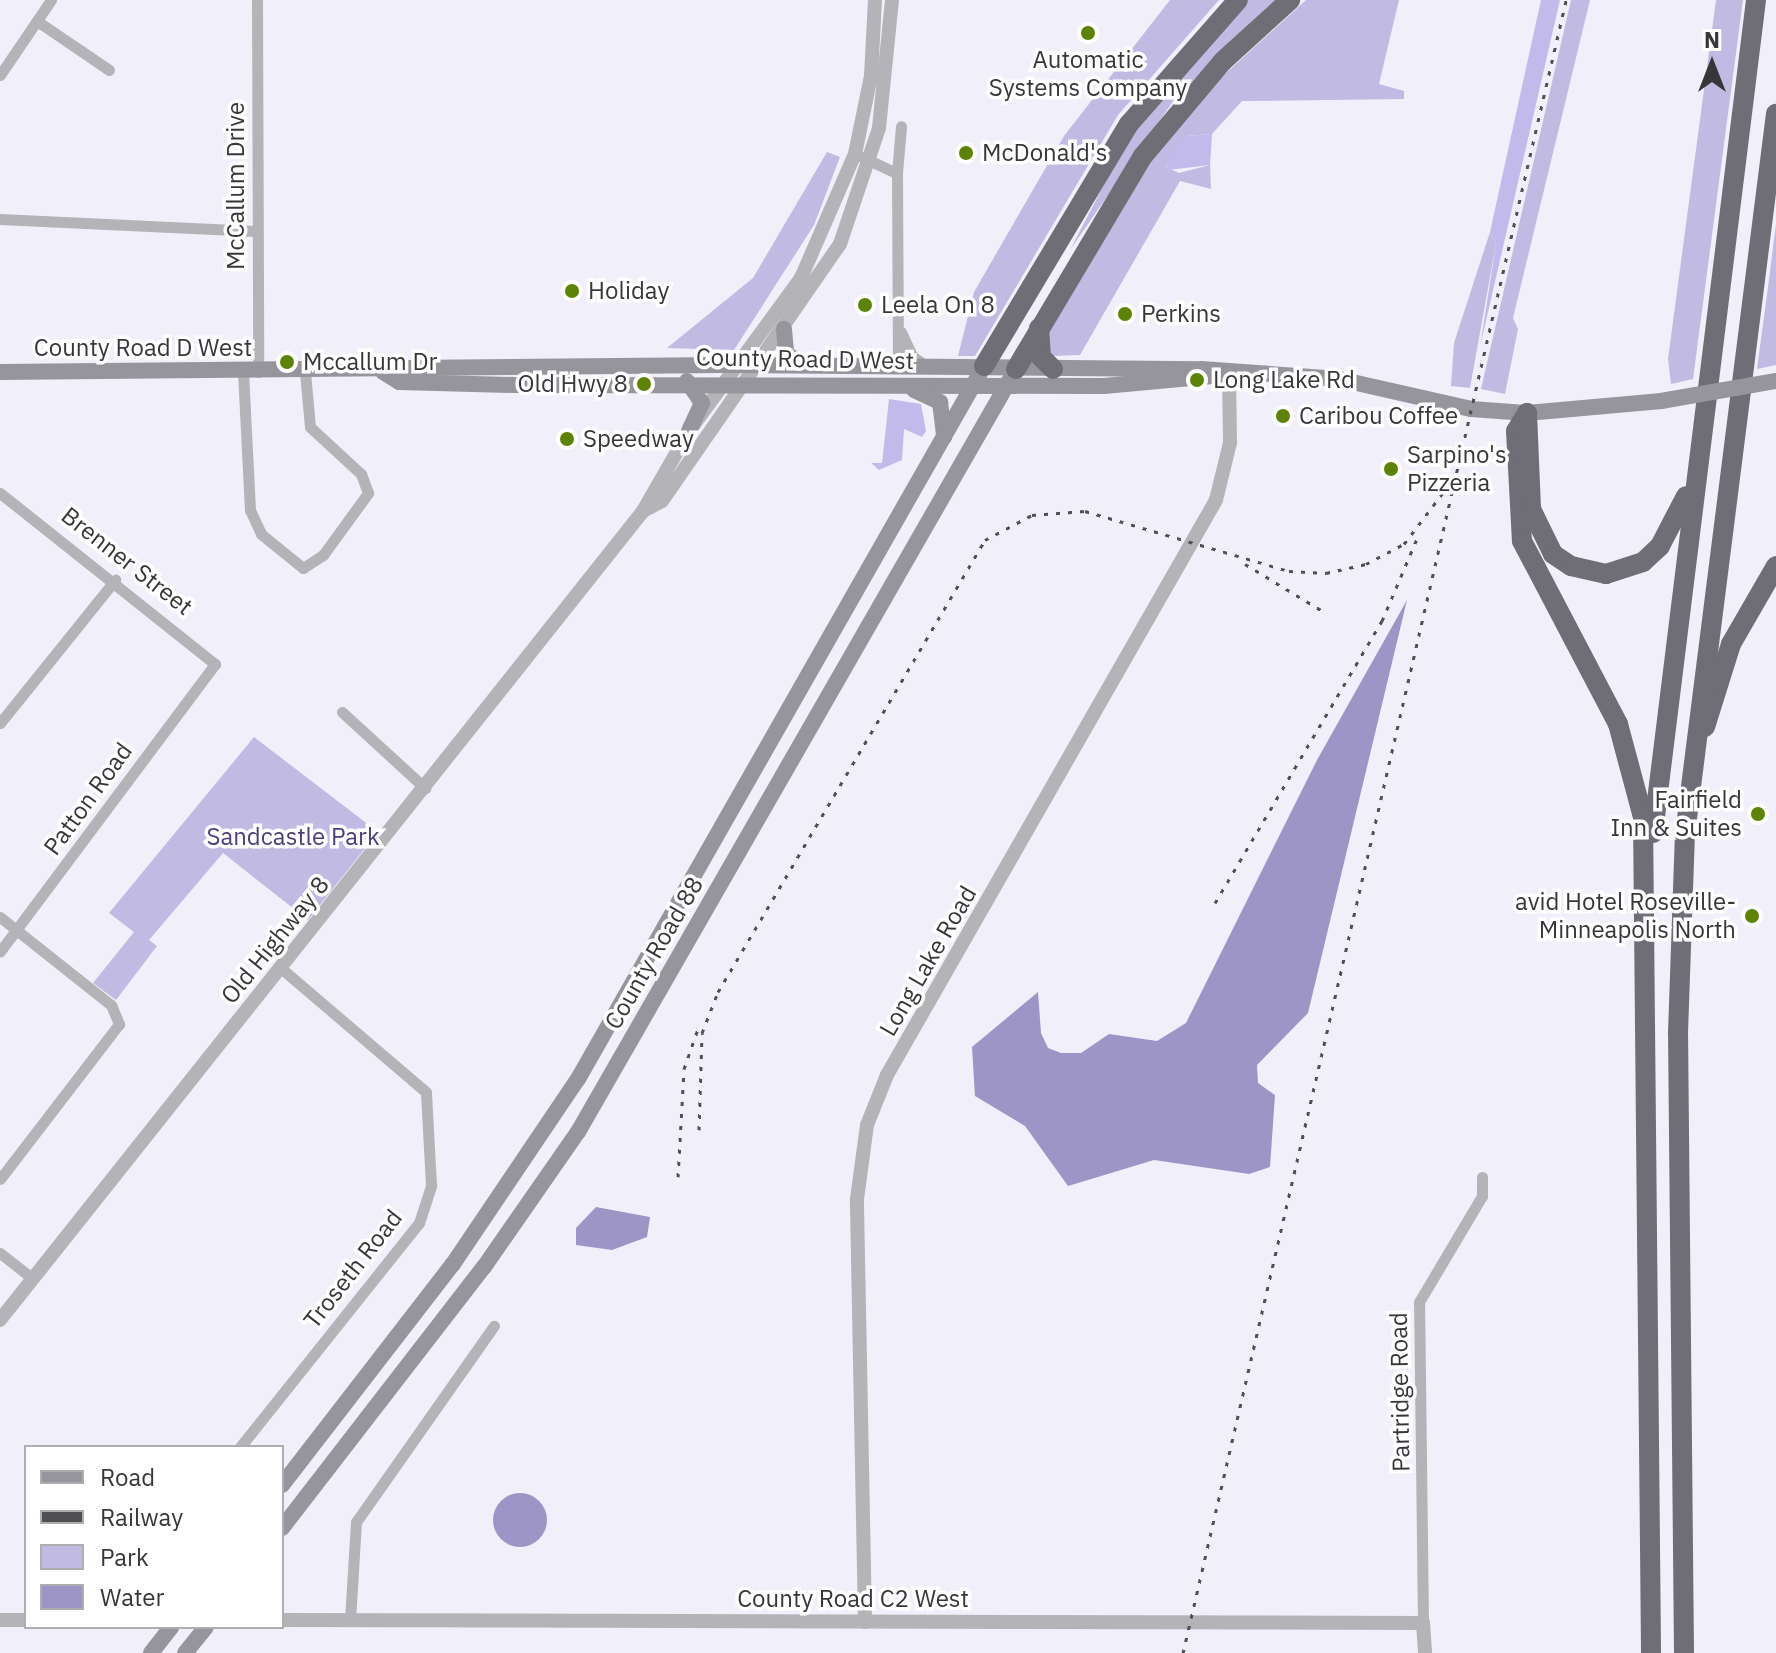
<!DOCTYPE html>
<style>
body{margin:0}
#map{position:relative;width:1776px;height:1653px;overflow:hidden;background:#f1eff9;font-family:"IBM Plex Sans",sans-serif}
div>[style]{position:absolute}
.green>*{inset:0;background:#c1bae2}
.forest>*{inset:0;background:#c3baec}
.water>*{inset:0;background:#9d95c5}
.round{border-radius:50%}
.minor>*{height:11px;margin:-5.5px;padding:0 5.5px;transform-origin:5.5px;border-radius:5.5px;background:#b4b3b7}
.tertiary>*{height:14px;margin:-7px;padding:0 7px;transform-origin:7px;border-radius:7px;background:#b4b3b7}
.secondary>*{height:16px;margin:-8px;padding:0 8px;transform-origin:8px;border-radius:8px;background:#96959c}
.motorway>*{height:20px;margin:-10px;padding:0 10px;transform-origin:10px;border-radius:10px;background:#6f6e76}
.rail>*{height:3px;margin-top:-1.5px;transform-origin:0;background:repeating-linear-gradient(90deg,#505054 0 4px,transparent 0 12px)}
.secondary-bridge>*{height:16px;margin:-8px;padding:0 8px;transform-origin:8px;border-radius:8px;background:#96959c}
.dots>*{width:22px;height:22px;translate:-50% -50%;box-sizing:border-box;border:4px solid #fefefe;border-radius:50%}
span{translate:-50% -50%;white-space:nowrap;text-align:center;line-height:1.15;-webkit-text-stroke:7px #fefefe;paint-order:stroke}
.poi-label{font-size:24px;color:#37373a}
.left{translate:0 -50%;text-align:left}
.right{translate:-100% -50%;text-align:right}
.street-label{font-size:24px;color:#37373a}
.park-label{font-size:24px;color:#4d3e7b}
.legend{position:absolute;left:24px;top:1445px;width:260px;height:184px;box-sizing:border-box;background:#fefefe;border:2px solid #aeaeb0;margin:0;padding:10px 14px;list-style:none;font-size:24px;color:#37373a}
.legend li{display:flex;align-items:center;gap:16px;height:40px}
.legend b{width:40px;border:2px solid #aeaeb0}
.north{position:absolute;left:1672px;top:24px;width:80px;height:80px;-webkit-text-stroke:6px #fefefe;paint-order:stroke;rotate:0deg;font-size:22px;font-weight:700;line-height:32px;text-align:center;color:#37373a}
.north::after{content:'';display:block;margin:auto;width:28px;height:36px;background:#37373a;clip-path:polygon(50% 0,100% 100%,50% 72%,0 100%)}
</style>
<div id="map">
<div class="green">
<i style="clip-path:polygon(1170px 0,1219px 0,1118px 115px,975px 356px,958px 356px,974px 292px,1064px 136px)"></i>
<i style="clip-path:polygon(1248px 0,1276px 0,1174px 100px,1070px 250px,1133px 129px)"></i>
<i style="clip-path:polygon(1306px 0,1399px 0,1379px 84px,1404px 91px,1404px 99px,1242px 101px,1212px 134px,1186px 136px,1166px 167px,1179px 173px,1210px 165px,1211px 189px,1180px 181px,1080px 355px,1051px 356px,1042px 343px,1155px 155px,1225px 74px)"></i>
<i style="clip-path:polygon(1571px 0,1590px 0,1513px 318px,1518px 329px,1505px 394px,1481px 389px)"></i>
<i style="clip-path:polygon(1716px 0,1743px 0,1693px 379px,1671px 384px,1668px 359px)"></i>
<i style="clip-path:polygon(827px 152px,840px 157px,814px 225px,734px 350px,667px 348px,753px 278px)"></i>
<i style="clip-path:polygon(1776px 224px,1776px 365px,1757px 369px,1768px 287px)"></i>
<i style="clip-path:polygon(1490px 232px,1496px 244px,1470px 388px,1451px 386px,1454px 343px)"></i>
<i style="clip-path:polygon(254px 737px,378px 832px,308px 920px,223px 853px,149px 940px,157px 946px,116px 1000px,93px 983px,134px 932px,109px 913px)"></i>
</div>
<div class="forest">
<i style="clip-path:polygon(1541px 0,1560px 0,1480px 347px,1496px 244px,1490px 232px)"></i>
<i style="clip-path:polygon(1212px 134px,1210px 165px,1168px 170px,1165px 162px,1186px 136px)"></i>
<i style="clip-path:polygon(889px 399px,921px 404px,926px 431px,922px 437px,904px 429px,902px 460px,879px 470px,871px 463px,882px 463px)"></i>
</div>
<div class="water">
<i style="clip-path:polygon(1407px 600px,1308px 1013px,1257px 1065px,1258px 1083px,1275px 1095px,1270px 1167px,1249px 1174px,1154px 1160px,1068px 1186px,1025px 1126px,975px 1096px,972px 1047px,1038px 992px,1041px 1033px,1048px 1048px,1061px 1053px,1081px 1053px,1109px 1034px,1157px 1041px,1186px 1023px,1317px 760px)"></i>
<i style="clip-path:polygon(596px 1207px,650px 1217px,647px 1237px,612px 1250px,576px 1245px,576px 1228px)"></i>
<i class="round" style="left:493px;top:1493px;width:54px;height:54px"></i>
</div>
<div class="minor">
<i style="left:257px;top:0;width:372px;rotate:89.8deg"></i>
<i style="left:37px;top:21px;width:87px;rotate:34.2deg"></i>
<i style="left:0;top:75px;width:91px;rotate:-55.8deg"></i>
<i style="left:862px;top:157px;width:38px;rotate:25deg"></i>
<i style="left:897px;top:173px;width:192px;rotate:89.7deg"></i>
<i style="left:897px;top:173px;width:47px;rotate:-85.1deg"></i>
<i style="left:0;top:219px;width:258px;rotate:2.7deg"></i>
<i style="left:901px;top:332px;width:26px;rotate:65deg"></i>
<i style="left:912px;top:356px;width:19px;rotate:35deg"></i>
<i style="left:243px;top:372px;width:138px;rotate:87.1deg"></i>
<i style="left:250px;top:510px;width:26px;rotate:65deg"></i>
<i style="left:261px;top:534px;width:54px;rotate:39deg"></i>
<i style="left:303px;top:568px;width:24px;rotate:-33deg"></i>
<i style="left:323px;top:555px;width:77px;rotate:-54deg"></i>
<i style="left:368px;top:493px;width:20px;rotate:-110deg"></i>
<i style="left:361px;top:474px;width:69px;rotate:-137.3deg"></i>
<i style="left:310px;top:427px;width:55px;rotate:-95.2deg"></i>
<i style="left:0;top:493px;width:275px;rotate:38.5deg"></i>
<i style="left:215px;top:664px;width:359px;rotate:126.8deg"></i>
<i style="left:342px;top:712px;width:113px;rotate:42.5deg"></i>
<i style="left:0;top:723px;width:184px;rotate:-51.2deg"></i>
<i style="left:0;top:917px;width:142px;rotate:38.4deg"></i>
<i style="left:111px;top:1005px;width:21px;rotate:67deg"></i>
<i style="left:119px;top:1024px;width:195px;rotate:127.5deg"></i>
<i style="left:0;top:1253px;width:42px;rotate:38.2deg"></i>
<i style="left:240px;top:1447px;width:287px;rotate:-51.4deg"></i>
<i style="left:419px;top:1223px;width:40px;rotate:-72deg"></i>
<i style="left:431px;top:1185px;width:93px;rotate:-93.1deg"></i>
<i style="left:426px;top:1092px;width:191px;rotate:-139.5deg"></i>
<i style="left:350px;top:1620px;width:98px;rotate:-86.5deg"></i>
<i style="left:356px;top:1522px;width:240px;rotate:-54.9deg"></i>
<i style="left:1423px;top:1623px;width:321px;rotate:-90.7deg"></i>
<i style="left:1419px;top:1302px;width:123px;rotate:-59.3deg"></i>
<i style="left:1482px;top:1196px;width:19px;rotate:-90deg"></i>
</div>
<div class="tertiary">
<i style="left:643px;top:511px;width:21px;rotate:-28deg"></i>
<i style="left:662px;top:501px;width:313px;rotate:-55.3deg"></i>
<i style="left:840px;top:244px;width:122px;rotate:-71.4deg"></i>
<i style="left:879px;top:128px;width:129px;rotate:-84.2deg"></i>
<i style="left:0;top:1320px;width:1033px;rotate:-51.52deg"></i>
<i style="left:643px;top:511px;width:92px;rotate:-60.1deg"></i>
<i style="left:689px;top:431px;width:190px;rotate:-53.8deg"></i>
<i style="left:801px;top:278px;width:135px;rotate:-66.5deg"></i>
<i style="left:855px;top:154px;width:80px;rotate:-78.4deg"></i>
<i style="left:871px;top:76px;width:76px;rotate:-87deg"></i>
<i style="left:0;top:1620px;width:26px"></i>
<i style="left:282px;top:1620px;width:1141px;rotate:0.15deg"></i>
<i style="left:1423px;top:1623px;width:30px;rotate:86deg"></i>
<i style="left:865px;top:1622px;width:423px;rotate:-91.1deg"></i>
<i style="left:857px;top:1199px;width:75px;rotate:-82.3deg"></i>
<i style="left:867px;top:1125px;width:54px;rotate:-68.2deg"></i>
<i style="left:887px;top:1075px;width:662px;rotate:-60.22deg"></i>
<i style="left:1216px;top:500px;width:59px;rotate:-76.2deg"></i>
<i style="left:1230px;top:443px;width:69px;rotate:-90.8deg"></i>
</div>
<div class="secondary">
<i style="left:784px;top:329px;width:25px;rotate:85deg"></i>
<i style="left:786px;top:354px;width:21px;rotate:29deg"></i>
<i style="left:0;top:372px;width:725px;rotate:-0.55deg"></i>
<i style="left:725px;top:365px;width:476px;rotate:0.5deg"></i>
<i style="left:1201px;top:369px;width:138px;rotate:4.1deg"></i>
<i style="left:1339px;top:379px;width:135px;rotate:12.8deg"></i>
<i style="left:1471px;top:409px;width:56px;rotate:4.1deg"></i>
<i style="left:1527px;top:413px;width:135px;rotate:-5.1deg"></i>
<i style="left:383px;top:372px;width:19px;rotate:32deg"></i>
<i style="left:399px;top:382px;width:117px;rotate:1.5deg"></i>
<i style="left:516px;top:385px;width:588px;rotate:0.1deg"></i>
<i style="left:1104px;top:386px;width:120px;rotate:-5.3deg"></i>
<i style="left:687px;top:381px;width:27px;rotate:56deg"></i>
<i style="left:702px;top:403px;width:31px;rotate:115deg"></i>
<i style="left:914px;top:390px;width:29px;rotate:25deg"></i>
<i style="left:940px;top:402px;width:35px;rotate:83deg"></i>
<i style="left:282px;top:1485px;width:279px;rotate:-52.3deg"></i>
<i style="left:453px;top:1264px;width:223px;rotate:-56deg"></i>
<i style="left:578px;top:1079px;width:820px;rotate:-60.34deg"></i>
<i style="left:282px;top:1528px;width:330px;rotate:-52.3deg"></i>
<i style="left:484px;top:1267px;width:165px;rotate:-55.2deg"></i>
<i style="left:578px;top:1132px;width:880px;rotate:-60.14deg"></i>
<i style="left:151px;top:1653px;width:33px;rotate:-52deg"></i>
<i style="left:185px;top:1653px;width:33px;rotate:-51deg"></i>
</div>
<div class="motorway">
<i style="left:1039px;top:328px;width:29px;rotate:86deg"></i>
<i style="left:1041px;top:357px;width:17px;rotate:45deg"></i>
<i style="left:984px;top:366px;width:282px;rotate:-59.1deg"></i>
<i style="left:1129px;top:124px;width:165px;rotate:-48.7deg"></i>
<i style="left:1016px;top:369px;width:248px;rotate:-59.2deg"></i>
<i style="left:1143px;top:156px;width:124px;rotate:-49.9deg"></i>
<i style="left:1223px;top:61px;width:91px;rotate:-42.3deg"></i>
<i style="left:1527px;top:413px;width:21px;rotate:121deg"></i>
<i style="left:1516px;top:431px;width:110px;rotate:86.9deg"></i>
<i style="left:1522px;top:541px;width:207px;rotate:62.3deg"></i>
<i style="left:1618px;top:724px;width:96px;rotate:75deg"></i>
<i style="left:1643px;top:817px;width:836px;rotate:89.45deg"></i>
<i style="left:1527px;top:413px;width:96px;rotate:87.6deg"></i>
<i style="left:1531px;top:509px;width:50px;rotate:63.9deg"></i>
<i style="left:1553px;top:554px;width:22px;rotate:34deg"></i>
<i style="left:1571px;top:566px;width:36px;rotate:13deg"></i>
<i style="left:1606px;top:574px;width:39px;rotate:-18deg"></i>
<i style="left:1643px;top:562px;width:23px;rotate:-43deg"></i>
<i style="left:1660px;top:546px;width:56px;rotate:-62.5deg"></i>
<i style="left:1705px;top:727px;width:87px;rotate:-72.6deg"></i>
<i style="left:1731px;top:644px;width:90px;rotate:-60deg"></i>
<i style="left:1653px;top:833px;width:839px;rotate:-82.95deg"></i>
<i style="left:1684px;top:1653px;width:620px;rotate:-90.55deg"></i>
<i style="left:1678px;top:1033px;width:199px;rotate:-88deg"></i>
<i style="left:1685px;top:834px;width:726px;rotate:-82.8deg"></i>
</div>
<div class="rail">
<i style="left:1245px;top:564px;width:89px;rotate:31.2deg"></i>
<i style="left:1215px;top:903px;width:328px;rotate:-59.4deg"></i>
<i style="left:1382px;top:621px;width:92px;rotate:-67deg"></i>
<i style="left:699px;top:1130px;width:97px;rotate:-88.2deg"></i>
<i style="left:702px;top:1033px;width:44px;rotate:-68.7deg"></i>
<i style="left:718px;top:992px;width:525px;rotate:-59.43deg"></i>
<i style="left:985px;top:540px;width:53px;rotate:-28deg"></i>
<i style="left:1032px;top:515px;width:53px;rotate:-4.3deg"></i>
<i style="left:1085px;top:511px;width:213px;rotate:16.4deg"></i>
<i style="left:1289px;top:571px;width:37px;rotate:3deg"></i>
<i style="left:1326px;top:573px;width:41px;rotate:-12.7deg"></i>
<i style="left:1366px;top:564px;width:43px;rotate:-27.8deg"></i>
<i style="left:1404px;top:544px;width:68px;rotate:-52.8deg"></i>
<i style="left:678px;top:1177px;width:108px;rotate:-86.8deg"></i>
<i style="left:684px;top:1069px;width:46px;rotate:-70.8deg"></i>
<i style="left:1183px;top:1653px;width:1697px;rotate:-76.95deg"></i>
</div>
<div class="secondary-bridge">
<i style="left:1661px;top:401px;width:117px;rotate:-9.9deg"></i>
</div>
<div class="dots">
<i style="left:1088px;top:33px;background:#5d8305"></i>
<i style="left:966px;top:153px;background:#5d8305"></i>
<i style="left:572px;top:291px;background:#5d8305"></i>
<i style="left:865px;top:305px;background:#5d8305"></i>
<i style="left:1125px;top:314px;background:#5d8305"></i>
<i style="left:287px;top:362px;background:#5d8305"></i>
<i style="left:1197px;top:380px;background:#5d8305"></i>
<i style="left:644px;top:384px;background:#5d8305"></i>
<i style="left:1283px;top:416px;background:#5d8305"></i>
<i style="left:567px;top:439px;background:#5d8305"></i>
<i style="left:1391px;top:469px;background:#5d8305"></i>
<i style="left:1758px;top:814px;background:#5d8305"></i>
<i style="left:1752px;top:916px;background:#5d8305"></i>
</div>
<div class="poi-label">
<span style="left:1088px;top:74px">Automatic<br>Systems Company</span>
<span class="left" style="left:982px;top:153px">McDonald's</span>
<span class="left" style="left:588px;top:291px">Holiday</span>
<span class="left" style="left:881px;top:305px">Leela On 8</span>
<span class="left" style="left:1141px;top:314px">Perkins</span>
<span class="left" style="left:303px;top:362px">Mccallum Dr</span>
<span class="left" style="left:1213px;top:380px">Long Lake Rd</span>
<span class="right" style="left:628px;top:384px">Old Hwy 8</span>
<span class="left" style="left:1299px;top:416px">Caribou Coffee</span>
<span class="left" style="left:583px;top:439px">Speedway</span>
<span class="left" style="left:1407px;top:469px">Sarpino's<br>Pizzeria</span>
<span class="right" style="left:1742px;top:814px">Fairfield<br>Inn &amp; Suites</span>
<span class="right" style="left:1736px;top:916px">avid Hotel Roseville-<br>Minneapolis North</span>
</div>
<div class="street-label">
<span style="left:236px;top:186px;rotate:-90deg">McCallum Drive</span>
<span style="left:143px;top:348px">County Road D West</span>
<span style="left:805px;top:359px;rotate:1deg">County Road D West</span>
<span style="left:127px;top:561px;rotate:38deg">Brenner Street</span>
<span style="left:88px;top:799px;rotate:-54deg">Patton Road</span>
<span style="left:275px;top:940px;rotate:-51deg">Old Highway 8</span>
<span style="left:654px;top:953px;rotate:-60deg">County Road 88</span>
<span style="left:928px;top:961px;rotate:-60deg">Long Lake Road</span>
<span style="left:353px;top:1269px;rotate:-52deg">Troseth Road</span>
<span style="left:1400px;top:1392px;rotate:-91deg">Partridge Road</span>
<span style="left:853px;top:1599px">County Road C2 West</span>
</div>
<div class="park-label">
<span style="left:293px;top:837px">Sandcastle Park</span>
</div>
<ul class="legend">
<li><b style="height:10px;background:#96959c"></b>Road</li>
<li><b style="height:10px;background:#505054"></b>Railway</li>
<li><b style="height:22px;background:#c1bae2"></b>Park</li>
<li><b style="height:22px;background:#9d95c5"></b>Water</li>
</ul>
<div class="north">N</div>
</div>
